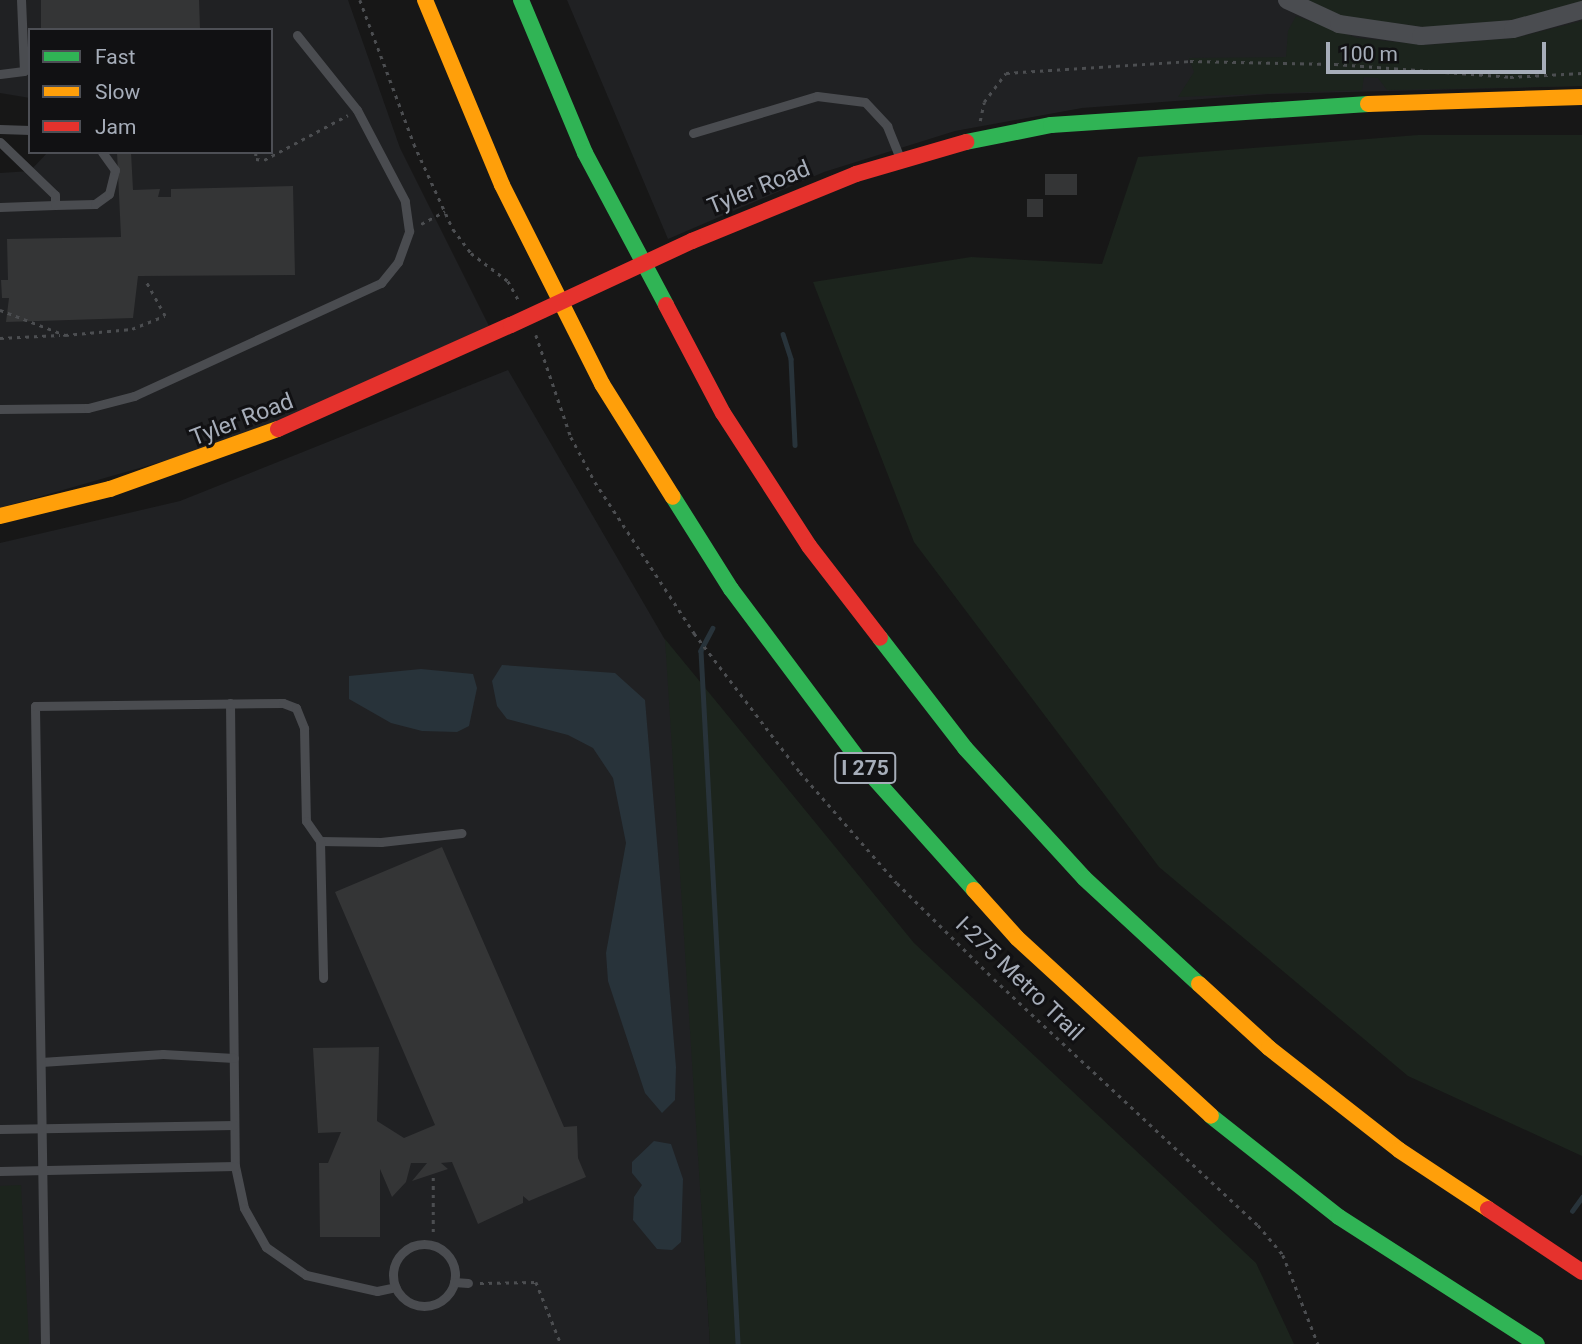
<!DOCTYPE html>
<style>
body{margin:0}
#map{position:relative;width:1582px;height:1344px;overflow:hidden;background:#171717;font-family:Roboto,sans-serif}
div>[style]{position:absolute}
.built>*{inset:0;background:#202123}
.green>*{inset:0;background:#1c241d}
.water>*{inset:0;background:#28333a}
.stream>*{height:4.5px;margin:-2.25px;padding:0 2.25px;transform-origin:2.25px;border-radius:2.25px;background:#28333a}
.building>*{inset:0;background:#343536}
.path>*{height:2.5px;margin-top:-1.25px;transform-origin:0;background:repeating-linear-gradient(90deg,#4c4e51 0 3.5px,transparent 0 8.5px)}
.lane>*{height:9px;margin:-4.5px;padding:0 4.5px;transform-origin:4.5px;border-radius:4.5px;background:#4a4c50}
.lane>.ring{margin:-4.5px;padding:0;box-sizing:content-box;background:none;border:9px solid #4a4c50;border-radius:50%}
.street>*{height:18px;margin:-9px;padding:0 9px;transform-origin:9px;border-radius:9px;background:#4a4c50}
.fast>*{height:16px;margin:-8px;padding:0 8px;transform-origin:8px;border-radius:8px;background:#30b455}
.slow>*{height:16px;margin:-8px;padding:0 8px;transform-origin:8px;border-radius:8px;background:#ff9f0a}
.jam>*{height:16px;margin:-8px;padding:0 8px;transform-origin:8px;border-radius:8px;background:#e5322d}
.jam-bridge>*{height:16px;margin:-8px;padding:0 8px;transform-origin:8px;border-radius:8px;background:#e5322d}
span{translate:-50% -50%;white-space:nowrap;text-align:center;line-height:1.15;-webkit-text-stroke:6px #111113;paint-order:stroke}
.shield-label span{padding:2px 5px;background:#111113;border:2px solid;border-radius:5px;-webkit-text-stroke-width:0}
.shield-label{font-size:21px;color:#a6adb9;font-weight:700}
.street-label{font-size:23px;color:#a6adb9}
.legend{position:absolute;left:28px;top:28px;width:245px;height:126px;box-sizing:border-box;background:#111113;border:2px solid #4d4f55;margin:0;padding:9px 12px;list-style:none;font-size:21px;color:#a6adb9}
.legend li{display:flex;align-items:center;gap:14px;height:35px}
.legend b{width:35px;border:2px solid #4d4f55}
.scale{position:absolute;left:1326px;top:42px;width:220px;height:32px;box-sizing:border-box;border:4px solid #a6adb9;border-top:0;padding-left:9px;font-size:21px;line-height:24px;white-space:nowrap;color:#a6adb9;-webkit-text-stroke:5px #111113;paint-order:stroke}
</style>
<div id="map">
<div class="built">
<i style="clip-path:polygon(0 0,348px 0,400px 148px,489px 326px,234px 441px,0 508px,0 173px,30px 171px,48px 152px,271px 152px,271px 30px,30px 30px,30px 98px,0 93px)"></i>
<i style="clip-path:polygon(567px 0,1582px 0,1582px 86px,1269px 94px,1082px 108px,955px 131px,824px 172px,668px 239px)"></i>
<i style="clip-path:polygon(508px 370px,668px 645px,710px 1344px,0 1344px,0 543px,180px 501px)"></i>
</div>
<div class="green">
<i style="clip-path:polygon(1304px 0,1582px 0,1582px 2px,1520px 19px,1432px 28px,1345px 17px)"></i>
<i style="clip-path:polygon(1296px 16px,1357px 38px,1426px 45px,1515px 38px,1582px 21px,1582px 86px,1387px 90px,1378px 78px,1364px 77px,1362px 90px,1178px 97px,1194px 72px,1189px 58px,1286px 57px,1288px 31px)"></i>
<i style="clip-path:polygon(1418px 135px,1582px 135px,1582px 1156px,1408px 1076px,1159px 867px,914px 542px,813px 282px,971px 257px,1102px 264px,1138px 157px)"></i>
<i style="clip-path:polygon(665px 639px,914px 943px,1256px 1263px,1294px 1344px,710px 1344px)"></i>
<i style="clip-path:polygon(21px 1185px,29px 1344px,0 1344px,0 1186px)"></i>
</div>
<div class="water">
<i style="clip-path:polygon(502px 665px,615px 673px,645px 700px,676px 1067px,675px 1100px,662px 1113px,645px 1093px,608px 981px,606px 953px,626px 843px,613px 778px,593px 748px,568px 735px,507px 719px,497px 706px,492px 681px)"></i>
<i style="clip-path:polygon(421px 669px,473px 674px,477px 688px,469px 726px,457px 732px,422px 731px,391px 723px,349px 699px,349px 676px)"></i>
<i style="clip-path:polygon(654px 1141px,671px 1144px,683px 1179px,681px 1242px,672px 1250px,657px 1249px,633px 1220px,634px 1197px,642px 1185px,632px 1173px,632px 1162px)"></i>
</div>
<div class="stream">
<i style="left:783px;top:334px;width:26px;rotate:72deg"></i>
<i style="left:791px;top:359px;width:86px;rotate:87.3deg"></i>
<i style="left:713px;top:628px;width:26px;rotate:118deg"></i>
<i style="left:701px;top:651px;width:694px;rotate:86.94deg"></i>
<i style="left:1572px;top:1211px;width:17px;rotate:-54deg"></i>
</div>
<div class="building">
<i style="clip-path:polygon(41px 0,199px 0,200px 30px,41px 30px)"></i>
<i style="clip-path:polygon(117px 152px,131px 152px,133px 190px,160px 189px,158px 197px,171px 197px,171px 189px,293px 186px,295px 275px,138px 276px,133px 318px,6px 322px,9px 298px,2px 298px,1px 280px,8px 280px,7px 239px,121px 237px)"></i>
<i style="clip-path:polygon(1045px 174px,1077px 174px,1077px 195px,1045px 195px)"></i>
<i style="clip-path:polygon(1027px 199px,1043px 199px,1043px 217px,1027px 217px)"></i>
<i style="clip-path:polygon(442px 847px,564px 1127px,577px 1126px,578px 1158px,586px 1177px,529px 1201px,523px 1196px,523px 1203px,478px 1224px,452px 1162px,441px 1163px,448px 1169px,412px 1181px,427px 1163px,411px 1163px,406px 1182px,392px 1197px,380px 1169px,380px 1237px,320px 1237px,319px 1163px,328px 1163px,341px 1132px,318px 1133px,313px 1048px,379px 1047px,377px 1121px,404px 1138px,435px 1125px,335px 892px)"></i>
</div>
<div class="path">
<i style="left:360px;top:0;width:154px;rotate:69.4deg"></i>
<i style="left:414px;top:144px;width:94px;rotate:65.4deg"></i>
<i style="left:453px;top:229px;width:30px;rotate:53deg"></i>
<i style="left:471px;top:253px;width:46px;rotate:37.1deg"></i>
<i style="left:508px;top:281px;width:23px;rotate:61deg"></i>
<i style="left:980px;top:121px;width:19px;rotate:-78deg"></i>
<i style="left:984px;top:102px;width:36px;rotate:-53deg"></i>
<i style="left:1006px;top:73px;width:184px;rotate:-3.7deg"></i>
<i style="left:1190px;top:61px;width:145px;rotate:1.2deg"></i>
<i style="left:1335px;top:64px;width:175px;rotate:4.2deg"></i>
<i style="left:1510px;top:77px;width:72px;rotate:-3.2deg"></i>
<i style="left:256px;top:152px;width:7px;rotate:90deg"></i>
<i style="left:256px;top:159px;width:8px;rotate:7deg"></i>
<i style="left:264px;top:160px;width:95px;rotate:-28.2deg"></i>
<i style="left:421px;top:224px;width:27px;rotate:-28deg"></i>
<i style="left:0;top:310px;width:70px;rotate:21deg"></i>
<i style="left:65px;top:335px;width:67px;rotate:-5.1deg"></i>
<i style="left:132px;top:329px;width:35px;rotate:-22deg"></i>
<i style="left:165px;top:316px;width:41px;rotate:-119.1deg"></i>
<i style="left:536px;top:335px;width:108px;rotate:71.1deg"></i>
<i style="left:571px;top:437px;width:51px;rotate:61.9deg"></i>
<i style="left:595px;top:482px;width:181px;rotate:56.7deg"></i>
<i style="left:694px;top:633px;width:175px;rotate:52.7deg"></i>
<i style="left:800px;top:772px;width:147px;rotate:48.9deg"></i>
<i style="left:897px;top:883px;width:136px;rotate:44.7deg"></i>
<i style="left:994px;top:979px;width:361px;rotate:43deg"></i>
<i style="left:1258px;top:1225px;width:39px;rotate:50deg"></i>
<i style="left:1283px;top:1255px;width:96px;rotate:68.5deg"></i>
<i style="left:0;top:338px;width:60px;rotate:-2.9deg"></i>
<i style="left:433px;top:1232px;width:58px;rotate:-90deg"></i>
<i style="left:480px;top:1283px;width:56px;rotate:-1deg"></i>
<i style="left:536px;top:1282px;width:67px;rotate:68deg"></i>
</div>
<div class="lane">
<i style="left:0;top:74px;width:24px;rotate:-7deg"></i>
<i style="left:24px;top:71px;width:71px;rotate:-92.4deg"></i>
<i style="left:0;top:129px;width:30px;rotate:2deg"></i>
<i style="left:693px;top:133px;width:129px;rotate:-16.6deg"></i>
<i style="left:817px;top:96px;width:48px;rotate:7.1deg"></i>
<i style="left:865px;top:102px;width:33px;rotate:47deg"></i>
<i style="left:887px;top:126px;width:35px;rotate:68deg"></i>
<i style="left:0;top:142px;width:76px;rotate:43.9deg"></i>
<i style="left:55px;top:195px;width:10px;rotate:90deg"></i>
<i style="left:55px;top:205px;width:55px;rotate:177.9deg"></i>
<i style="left:55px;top:205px;width:40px;rotate:-1.4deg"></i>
<i style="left:95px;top:204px;width:17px;rotate:-36deg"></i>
<i style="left:109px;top:194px;width:25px;rotate:-76deg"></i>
<i style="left:115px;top:170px;width:22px;rotate:-126deg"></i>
<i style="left:0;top:409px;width:88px;rotate:-0.7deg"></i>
<i style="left:88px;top:408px;width:48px;rotate:-14.6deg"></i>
<i style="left:134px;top:396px;width:272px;rotate:-24.6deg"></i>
<i style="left:381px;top:283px;width:27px;rotate:-51deg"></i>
<i style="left:398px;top:262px;width:33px;rotate:-70deg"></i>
<i style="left:409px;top:231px;width:30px;rotate:-98deg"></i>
<i style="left:405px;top:201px;width:103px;rotate:-117.8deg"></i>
<i style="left:357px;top:110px;width:96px;rotate:-128.7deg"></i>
<i style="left:230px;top:703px;width:463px;rotate:89.4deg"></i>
<i style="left:235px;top:1166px;width:43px;rotate:77.9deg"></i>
<i style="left:244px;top:1208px;width:45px;rotate:60.6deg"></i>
<i style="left:266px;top:1247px;width:49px;rotate:35deg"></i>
<i style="left:306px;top:1275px;width:73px;rotate:12.7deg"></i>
<i style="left:377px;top:1291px;width:19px;rotate:-12deg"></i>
<i style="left:320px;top:841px;width:61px;rotate:0.9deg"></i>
<i style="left:381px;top:842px;width:81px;rotate:-6.4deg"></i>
<i style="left:41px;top:1062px;width:122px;rotate:-3.8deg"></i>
<i style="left:163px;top:1054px;width:71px;rotate:3.2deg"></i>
<i style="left:0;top:1129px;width:234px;rotate:-1deg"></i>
<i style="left:0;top:1171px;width:235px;rotate:-1.2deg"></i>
<i class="ring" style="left:393px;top:1244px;width:53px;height:53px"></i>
<i style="left:454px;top:1282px;width:14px;rotate:4deg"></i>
<i style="left:45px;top:1344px;width:638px;rotate:-90.9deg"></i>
<i style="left:35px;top:706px;width:248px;rotate:-0.7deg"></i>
<i style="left:283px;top:703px;width:14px;rotate:21deg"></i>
<i style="left:296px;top:708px;width:22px;rotate:68deg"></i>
<i style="left:304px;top:728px;width:93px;rotate:88.8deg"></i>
<i style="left:306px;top:821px;width:24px;rotate:55deg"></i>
<i style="left:320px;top:841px;width:137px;rotate:88.7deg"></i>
</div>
<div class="street">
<i style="left:1287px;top:0;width:57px;rotate:24.8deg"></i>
<i style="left:1339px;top:24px;width:83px;rotate:8.3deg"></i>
<i style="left:1421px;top:36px;width:92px;rotate:-4.4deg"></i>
<i style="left:1513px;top:29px;width:72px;rotate:-15.4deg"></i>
</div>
<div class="fast">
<i style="left:521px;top:0;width:166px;rotate:67.3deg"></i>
<i style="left:585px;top:153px;width:172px;rotate:61.9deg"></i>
<i style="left:966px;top:142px;width:87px;rotate:-11.3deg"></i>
<i style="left:1051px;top:125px;width:318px;rotate:-3.8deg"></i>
<i style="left:673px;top:497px;width:109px;rotate:57.8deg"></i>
<i style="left:731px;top:589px;width:224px;rotate:53.2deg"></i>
<i style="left:865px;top:768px;width:164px;rotate:48.2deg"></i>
<i style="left:880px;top:638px;width:139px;rotate:52.3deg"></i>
<i style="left:965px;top:748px;width:176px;rotate:47.5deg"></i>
<i style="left:1084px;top:878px;width:156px;rotate:42.7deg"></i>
<i style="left:1211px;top:1116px;width:163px;rotate:38.3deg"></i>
<i style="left:1339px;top:1217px;width:235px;rotate:32.7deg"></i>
</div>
<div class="slow">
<i style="left:425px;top:0;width:200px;rotate:67.4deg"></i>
<i style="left:502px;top:185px;width:223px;rotate:63.3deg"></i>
<i style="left:602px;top:384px;width:133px;rotate:57.9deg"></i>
<i style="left:1368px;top:104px;width:214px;rotate:-1.9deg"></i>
<i style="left:0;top:516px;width:113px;rotate:-13.8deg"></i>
<i style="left:110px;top:489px;width:178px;rotate:-19.7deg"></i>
<i style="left:974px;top:890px;width:64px;rotate:48.1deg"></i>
<i style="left:1017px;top:938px;width:263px;rotate:42.5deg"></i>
<i style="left:1199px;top:984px;width:95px;rotate:42.4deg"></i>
<i style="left:1269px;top:1048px;width:165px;rotate:38.1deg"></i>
<i style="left:1399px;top:1150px;width:107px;rotate:33.5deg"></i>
</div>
<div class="jam">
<i style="left:692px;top:241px;width:177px;rotate:-22.2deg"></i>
<i style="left:856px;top:174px;width:115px;rotate:-16.2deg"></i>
<i style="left:666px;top:305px;width:122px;rotate:62.2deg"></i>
<i style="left:723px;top:413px;width:158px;rotate:57.1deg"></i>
<i style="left:809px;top:546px;width:116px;rotate:52.3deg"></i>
<i style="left:278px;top:429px;width:255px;rotate:-24.1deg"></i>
<i style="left:1488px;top:1209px;width:113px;rotate:33.8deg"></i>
</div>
<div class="jam-bridge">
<i style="left:511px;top:325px;width:200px;rotate:-24.9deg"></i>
</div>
<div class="shield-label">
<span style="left:865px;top:768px">I 275</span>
</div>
<div class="street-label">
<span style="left:759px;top:188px;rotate:-22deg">Tyler Road</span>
<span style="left:242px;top:420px;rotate:-21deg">Tyler Road</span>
<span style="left:1019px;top:979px;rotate:44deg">I-275 Metro Trail</span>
</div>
<ul class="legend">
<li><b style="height:9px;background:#30b455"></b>Fast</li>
<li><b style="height:9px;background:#ff9f0a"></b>Slow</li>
<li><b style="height:9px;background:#e5322d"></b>Jam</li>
</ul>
<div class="scale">100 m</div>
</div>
